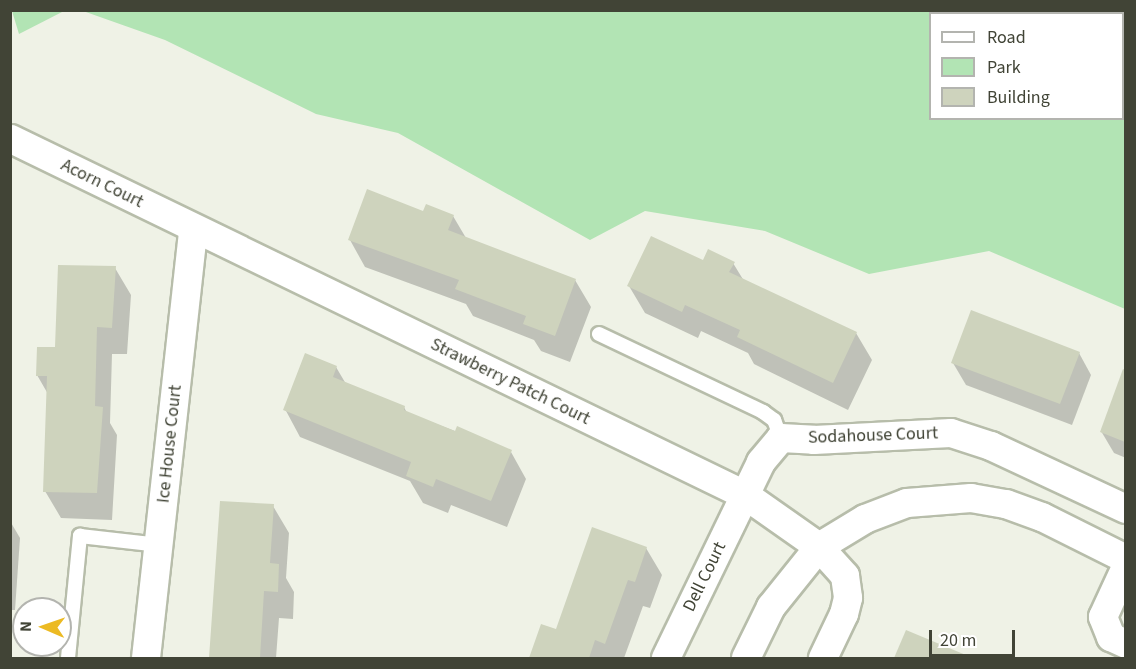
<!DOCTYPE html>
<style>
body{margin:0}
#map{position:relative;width:1136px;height:669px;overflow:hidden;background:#eff2e6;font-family:"Source Sans 3",sans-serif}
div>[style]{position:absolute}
.green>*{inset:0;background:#b2e4b4}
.shadow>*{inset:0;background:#0003}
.stream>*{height:8px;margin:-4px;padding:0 4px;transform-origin:4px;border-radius:4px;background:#a7a6eb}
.building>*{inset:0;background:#ced3bd}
.roads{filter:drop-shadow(2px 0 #b7bdaa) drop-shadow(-2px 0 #b7bdaa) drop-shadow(0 2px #b7bdaa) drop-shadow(0 -2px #b7bdaa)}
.lane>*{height:14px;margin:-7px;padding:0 7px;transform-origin:7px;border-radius:7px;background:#fff}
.street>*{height:28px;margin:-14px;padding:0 14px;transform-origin:14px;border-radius:14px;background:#fff}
span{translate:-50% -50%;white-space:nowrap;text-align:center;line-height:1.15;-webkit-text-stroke:6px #fff;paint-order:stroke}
.street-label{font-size:18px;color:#414436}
.frame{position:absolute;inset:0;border:12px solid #414436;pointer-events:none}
.legend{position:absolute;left:929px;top:12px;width:195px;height:108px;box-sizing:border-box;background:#fff;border:2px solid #b3b4af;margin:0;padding:8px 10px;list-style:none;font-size:18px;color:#414436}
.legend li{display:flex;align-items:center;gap:12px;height:30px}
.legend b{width:30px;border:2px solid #b3b4af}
.north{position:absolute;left:12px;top:597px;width:60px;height:60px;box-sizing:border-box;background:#fff;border:2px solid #b3b4af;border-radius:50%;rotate:272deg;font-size:16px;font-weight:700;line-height:24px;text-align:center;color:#414436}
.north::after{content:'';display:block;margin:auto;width:21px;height:27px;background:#ecba23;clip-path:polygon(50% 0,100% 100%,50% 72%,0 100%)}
.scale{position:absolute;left:929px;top:630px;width:86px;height:27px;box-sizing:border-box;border:3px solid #414436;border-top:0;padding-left:8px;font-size:18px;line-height:21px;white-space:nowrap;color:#414436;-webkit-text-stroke:4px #fff;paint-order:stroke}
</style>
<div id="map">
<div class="green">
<i style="clip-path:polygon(12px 11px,12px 10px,64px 11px,19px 34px)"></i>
<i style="clip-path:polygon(evenodd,83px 11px,1125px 11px,1125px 309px,989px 251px,869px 274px,765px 231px,645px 211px,590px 240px,398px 133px,316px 114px,165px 40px,83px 11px,930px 14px,1122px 14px,1122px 118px,930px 118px,930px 14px)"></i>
</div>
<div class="shadow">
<i style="clip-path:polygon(424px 213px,453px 216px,466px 238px,575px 280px,591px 307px,570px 362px,541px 351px,534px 340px,473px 316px,466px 304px,365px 267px,350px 240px)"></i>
<i style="clip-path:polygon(703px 262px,733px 263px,744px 281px,856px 333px,872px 360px,848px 410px,754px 364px,748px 353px,701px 331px,698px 338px,645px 313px,629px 286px)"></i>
<i style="clip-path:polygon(115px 268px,131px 295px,127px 354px,112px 354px,110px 423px,117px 435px,112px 520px,61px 518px,45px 491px,48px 394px,37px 375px)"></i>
<i style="clip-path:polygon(1079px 353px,1091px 375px,1072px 425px,966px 385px,953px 363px)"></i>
<i style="clip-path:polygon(336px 367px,346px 384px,404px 407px,407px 413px,511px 452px,526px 479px,507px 527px,451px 505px,448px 513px,423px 503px,410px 481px,300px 437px,285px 409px)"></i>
<i style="clip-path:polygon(1120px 384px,1126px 386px,1126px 458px,1114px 453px,1101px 431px)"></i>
<i style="clip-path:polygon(221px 503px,273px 506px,289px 533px,286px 578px,294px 592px,293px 619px,279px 618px,276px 658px,211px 658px)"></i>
<i style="clip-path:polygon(10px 521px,20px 538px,15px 610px,10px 610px)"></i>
<i style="clip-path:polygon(646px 548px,662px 575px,650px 608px,643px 606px,624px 658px,530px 658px,542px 626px,557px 631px)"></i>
<i style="clip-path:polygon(907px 632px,957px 653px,961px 658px,895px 658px)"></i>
</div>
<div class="stream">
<i style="left:978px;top:10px;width:5px;rotate:53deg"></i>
<i style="left:1083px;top:14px;width:5px;rotate:-53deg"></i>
</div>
<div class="building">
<i style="clip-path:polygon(367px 189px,423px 211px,426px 204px,454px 215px,448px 230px,576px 279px,555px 336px,523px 324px,526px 316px,455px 289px,459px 280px,348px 240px)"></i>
<i style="clip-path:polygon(651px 236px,703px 260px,708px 249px,735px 262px,729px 272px,857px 332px,833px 383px,737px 337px,740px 330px,685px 305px,682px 312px,627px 286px)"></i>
<i style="clip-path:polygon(58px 265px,116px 266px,112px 328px,97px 327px,95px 406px,103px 407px,97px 493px,43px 492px,47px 376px,36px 376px,37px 347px,55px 347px)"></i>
<i style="clip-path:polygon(971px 310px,1080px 352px,1060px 404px,951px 363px)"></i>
<i style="clip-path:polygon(305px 353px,337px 366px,333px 377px,405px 406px,404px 410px,455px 431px,457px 426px,512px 450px,491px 501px,436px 479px,433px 487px,406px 476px,411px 462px,283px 410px)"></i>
<i style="clip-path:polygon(1123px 369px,1125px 370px,1125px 442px,1100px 432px)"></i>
<i style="clip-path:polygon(220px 501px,274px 504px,270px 563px,279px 564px,278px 592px,264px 591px,260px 658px,209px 658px)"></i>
<i style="clip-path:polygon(592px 527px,647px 547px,635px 582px,628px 580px,605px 644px,595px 640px,589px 658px,529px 658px,541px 624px,556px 629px)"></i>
<i style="clip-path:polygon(906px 630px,973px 658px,894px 658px)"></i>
</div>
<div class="roads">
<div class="lane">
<i style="left:599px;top:334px;width:182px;rotate:25.4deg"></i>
<i style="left:763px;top:412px;width:14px;rotate:36deg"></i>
<i style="left:774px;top:420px;width:19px;rotate:69deg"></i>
<i style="left:68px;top:658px;width:123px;rotate:-84.4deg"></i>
<i style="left:80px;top:536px;width:80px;rotate:6.5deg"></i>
</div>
<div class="street">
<i style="left:11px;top:139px;width:816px;rotate:25.87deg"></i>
<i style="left:745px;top:495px;width:90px;rotate:35.1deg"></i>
<i style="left:819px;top:547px;width:39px;rotate:48deg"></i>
<i style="left:845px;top:576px;width:22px;rotate:82deg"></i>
<i style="left:848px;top:598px;width:16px;rotate:104deg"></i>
<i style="left:844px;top:614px;width:49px;rotate:115.5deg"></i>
<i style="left:1126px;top:567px;width:55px;rotate:114.7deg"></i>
<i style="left:1103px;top:617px;width:22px;rotate:68deg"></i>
<i style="left:1111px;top:637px;width:17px;rotate:25deg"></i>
<i style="left:146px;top:658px;width:432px;rotate:-83.7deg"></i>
<i style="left:666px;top:658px;width:218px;rotate:-64.1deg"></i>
<i style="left:761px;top:462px;width:31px;rotate:-50deg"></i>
<i style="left:781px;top:438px;width:33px;rotate:3deg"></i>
<i style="left:814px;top:440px;width:137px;rotate:-2.9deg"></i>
<i style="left:951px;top:433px;width:42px;rotate:18deg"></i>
<i style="left:991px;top:446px;width:149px;rotate:25deg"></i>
<i style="left:746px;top:658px;width:57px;rotate:-63.9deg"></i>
<i style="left:771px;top:607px;width:77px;rotate:-51.3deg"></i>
<i style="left:819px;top:547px;width:54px;rotate:-31.3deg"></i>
<i style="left:865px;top:519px;width:45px;rotate:-20.9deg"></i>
<i style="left:907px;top:503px;width:64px;rotate:-4.5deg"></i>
<i style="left:971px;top:498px;width:36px;rotate:10deg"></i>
<i style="left:1006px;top:504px;width:38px;rotate:20deg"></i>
<i style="left:1042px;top:517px;width:94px;rotate:26.6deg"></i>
</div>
</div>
<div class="street-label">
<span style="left:102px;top:184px;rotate:26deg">Acorn Court</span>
<span style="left:510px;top:382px;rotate:26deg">Strawberry Patch Court</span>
<span style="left:873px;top:436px;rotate:-2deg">Sodahouse Court</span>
<span style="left:170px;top:444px;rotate:-84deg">Ice House Court</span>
<span style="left:705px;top:577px;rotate:-64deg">Dell Court</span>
</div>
<div class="frame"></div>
<ul class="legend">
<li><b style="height:8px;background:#fff"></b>Road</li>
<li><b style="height:16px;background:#b2e4b4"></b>Park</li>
<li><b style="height:16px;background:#ced3bd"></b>Building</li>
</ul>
<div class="north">N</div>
<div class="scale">20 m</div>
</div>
